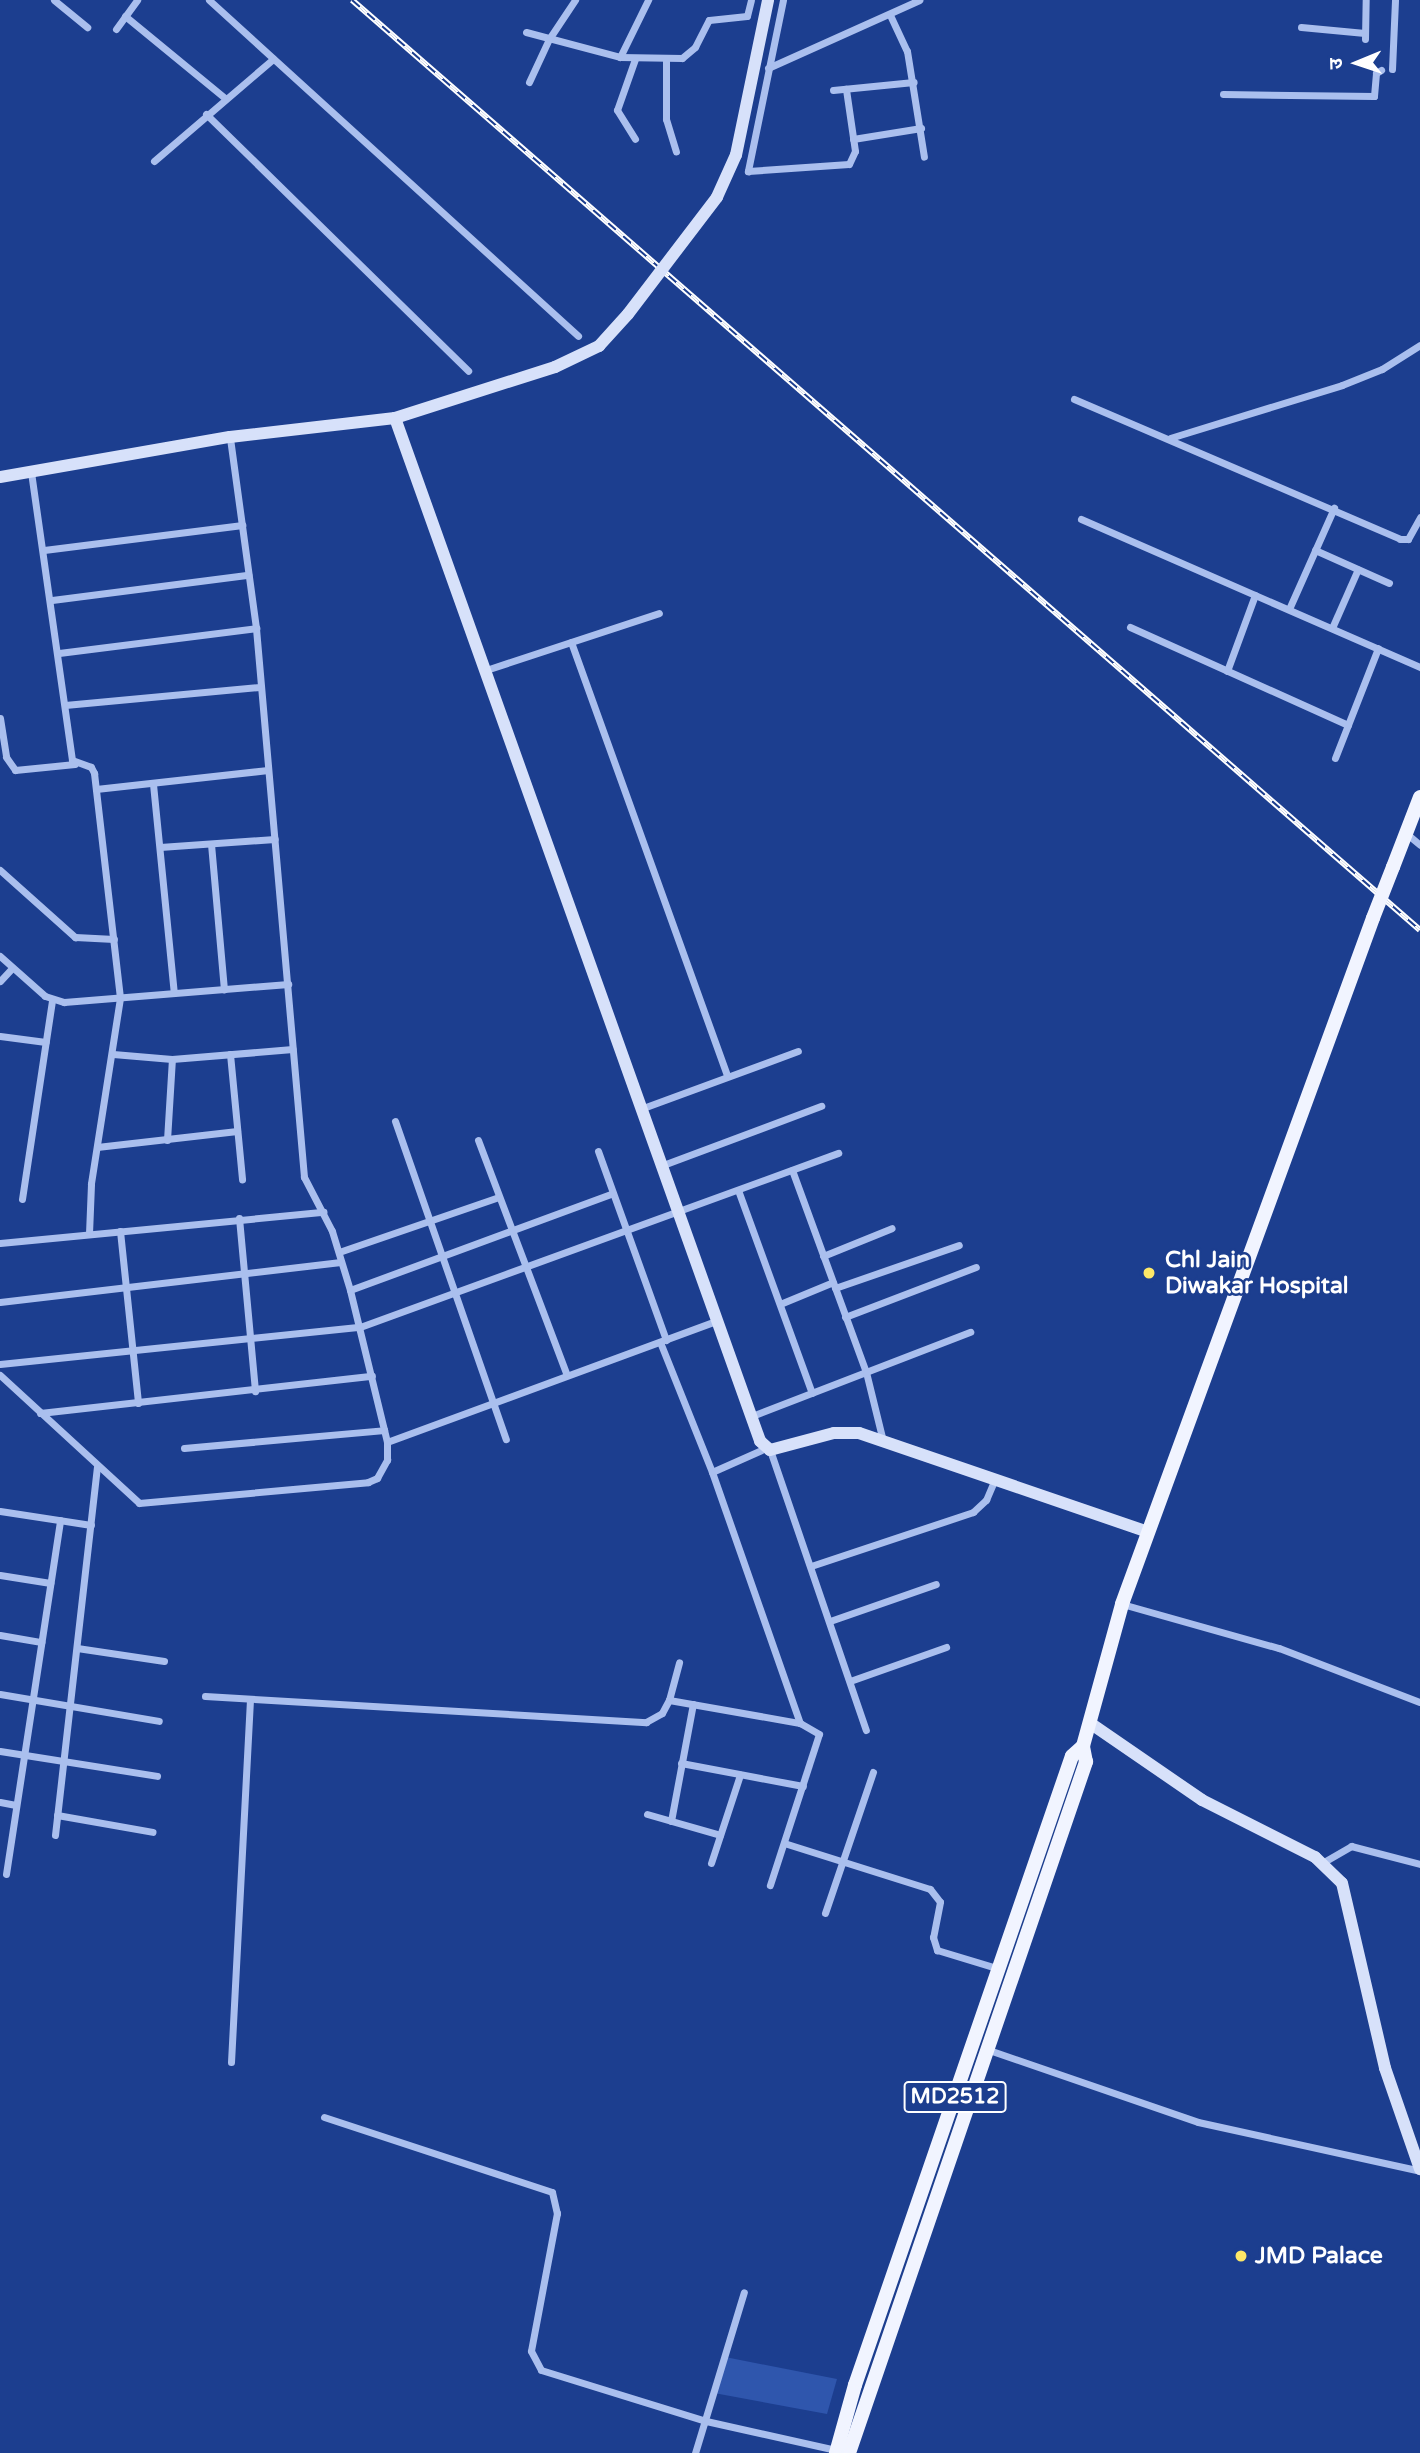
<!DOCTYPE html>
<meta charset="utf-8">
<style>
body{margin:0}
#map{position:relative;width:1420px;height:2453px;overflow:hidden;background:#1c3e8f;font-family:"Varela Round","Noto Sans Devanagari",sans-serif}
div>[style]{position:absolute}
.green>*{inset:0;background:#2f56ad}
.street>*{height:7px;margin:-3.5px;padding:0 3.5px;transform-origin:3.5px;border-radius:3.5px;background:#aabfee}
.secondary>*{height:12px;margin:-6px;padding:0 6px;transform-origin:6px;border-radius:6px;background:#d7e1fa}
.primary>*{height:14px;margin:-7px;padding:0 7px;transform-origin:7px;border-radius:7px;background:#f1f4ff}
.rail>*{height:6px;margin-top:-3px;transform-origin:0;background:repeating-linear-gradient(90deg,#1c3e8f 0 10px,#fff 0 20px);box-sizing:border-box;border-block:2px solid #fff}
.secondary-bridge>*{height:12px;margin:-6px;padding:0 6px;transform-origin:6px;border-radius:6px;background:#d7e1fa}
.primary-bridge>*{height:14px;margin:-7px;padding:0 7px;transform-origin:7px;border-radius:7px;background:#f1f4ff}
.dots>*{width:19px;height:19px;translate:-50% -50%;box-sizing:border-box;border:4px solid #1c3e8f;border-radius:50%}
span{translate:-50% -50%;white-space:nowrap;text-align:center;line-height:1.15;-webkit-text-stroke:5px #1c3e8f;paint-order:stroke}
.shield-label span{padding:2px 5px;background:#1c3e8f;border:2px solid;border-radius:5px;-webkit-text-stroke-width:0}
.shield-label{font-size:21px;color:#fff;font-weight:700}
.poi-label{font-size:23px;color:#fff;font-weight:700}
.left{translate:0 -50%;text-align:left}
.north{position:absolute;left:1322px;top:28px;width:70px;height:70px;-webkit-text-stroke:5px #1c3e8f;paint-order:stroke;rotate:268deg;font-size:19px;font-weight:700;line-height:28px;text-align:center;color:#fff}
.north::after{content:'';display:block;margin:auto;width:24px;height:32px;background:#fff;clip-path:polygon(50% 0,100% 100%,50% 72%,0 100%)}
</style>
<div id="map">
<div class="green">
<i style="clip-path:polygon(725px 2357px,837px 2379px,827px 2414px,714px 2393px)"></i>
</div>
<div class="street">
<i style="left:54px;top:0;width:43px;rotate:39.3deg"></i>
<i style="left:209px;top:0;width:499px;rotate:42.3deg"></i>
<i style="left:783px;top:0;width:175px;rotate:101.6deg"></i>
<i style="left:748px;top:171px;width:101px;rotate:-4deg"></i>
<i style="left:849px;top:164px;width:14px;rotate:-65deg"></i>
<i style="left:855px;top:151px;width:63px;rotate:-98.3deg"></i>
<i style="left:890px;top:15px;width:40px;rotate:65deg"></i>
<i style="left:907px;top:51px;width:107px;rotate:80.9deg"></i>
<i style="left:125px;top:16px;width:129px;rotate:39.4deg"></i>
<i style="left:1301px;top:27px;width:64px;rotate:5.4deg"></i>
<i style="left:116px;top:29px;width:36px;rotate:-54deg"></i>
<i style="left:526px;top:32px;width:97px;rotate:14.9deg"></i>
<i style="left:620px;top:57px;width:62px;rotate:0.9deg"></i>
<i style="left:682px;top:58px;width:17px;rotate:-40deg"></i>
<i style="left:695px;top:47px;width:30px;rotate:-63deg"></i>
<i style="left:709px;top:20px;width:38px;rotate:-6deg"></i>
<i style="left:747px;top:16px;width:16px;rotate:-76deg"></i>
<i style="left:1365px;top:39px;width:39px;rotate:-89deg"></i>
<i style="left:620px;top:57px;width:64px;rotate:-63.8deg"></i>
<i style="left:666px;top:58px;width:61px;rotate:90deg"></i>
<i style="left:666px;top:119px;width:34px;rotate:73deg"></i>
<i style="left:635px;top:59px;width:54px;rotate:109.4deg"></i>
<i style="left:617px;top:110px;width:34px;rotate:58deg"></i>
<i style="left:768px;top:68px;width:166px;rotate:-24.2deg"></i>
<i style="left:1392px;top:69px;width:69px;rotate:-87.5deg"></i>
<i style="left:529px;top:82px;width:47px;rotate:-65.1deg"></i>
<i style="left:549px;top:39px;width:47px;rotate:-56.3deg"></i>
<i style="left:833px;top:90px;width:81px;rotate:-5.6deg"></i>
<i style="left:1223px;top:94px;width:151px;rotate:0.8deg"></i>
<i style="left:1374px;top:96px;width:23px;rotate:-85deg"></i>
<i style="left:1376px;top:73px;width:6px;rotate:-31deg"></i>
<i style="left:206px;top:114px;width:367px;rotate:44.4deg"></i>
<i style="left:853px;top:139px;width:69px;rotate:-9.2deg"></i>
<i style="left:154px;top:161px;width:157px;rotate:-40.6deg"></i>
<i style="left:1074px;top:399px;width:355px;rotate:23.2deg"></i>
<i style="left:1400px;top:539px;width:8px"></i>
<i style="left:1408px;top:539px;width:25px;rotate:-61deg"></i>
<i style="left:1170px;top:438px;width:180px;rotate:-17.1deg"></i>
<i style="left:1342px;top:385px;width:43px;rotate:-21.8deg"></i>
<i style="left:1382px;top:369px;width:45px;rotate:-32.3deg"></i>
<i style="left:31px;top:472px;width:291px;rotate:81.9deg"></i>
<i style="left:72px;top:760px;width:20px;rotate:20deg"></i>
<i style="left:91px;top:767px;width:7px;rotate:63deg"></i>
<i style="left:94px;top:773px;width:226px;rotate:83.4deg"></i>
<i style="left:120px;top:998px;width:188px;rotate:98.9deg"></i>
<i style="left:91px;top:1184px;width:50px;rotate:92.3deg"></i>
<i style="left:1081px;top:519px;width:370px;rotate:23.6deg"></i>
<i style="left:44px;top:550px;width:200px;rotate:-7.2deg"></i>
<i style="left:1315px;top:550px;width:81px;rotate:24deg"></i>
<i style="left:52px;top:600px;width:198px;rotate:-7.3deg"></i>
<i style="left:1289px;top:609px;width:111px;rotate:-66deg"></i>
<i style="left:1130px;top:627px;width:239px;rotate:24.2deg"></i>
<i style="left:1332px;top:628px;width:64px;rotate:-66.2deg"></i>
<i style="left:571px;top:642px;width:460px;rotate:70.2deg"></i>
<i style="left:59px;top:653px;width:199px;rotate:-7.2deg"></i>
<i style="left:486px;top:670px;width:182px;rotate:-18.2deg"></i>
<i style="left:1227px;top:671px;width:81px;rotate:-69.8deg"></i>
<i style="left:65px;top:705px;width:196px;rotate:-5.3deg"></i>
<i style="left:0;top:718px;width:39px;rotate:81deg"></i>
<i style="left:6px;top:757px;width:16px;rotate:55deg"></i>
<i style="left:15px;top:770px;width:60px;rotate:-5.7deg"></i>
<i style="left:1335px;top:758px;width:118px;rotate:-68.6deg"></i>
<i style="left:153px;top:784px;width:210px;rotate:84.3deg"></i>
<i style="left:96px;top:789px;width:173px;rotate:-6.3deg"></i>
<i style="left:1407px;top:834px;width:17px;rotate:40deg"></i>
<i style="left:211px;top:844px;width:146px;rotate:84.9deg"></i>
<i style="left:160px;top:847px;width:115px;rotate:-4deg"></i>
<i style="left:0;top:870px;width:101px;rotate:41.8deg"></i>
<i style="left:75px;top:937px;width:39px;rotate:3deg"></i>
<i style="left:0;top:956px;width:60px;rotate:41.6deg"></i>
<i style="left:45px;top:996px;width:20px;rotate:18deg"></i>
<i style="left:64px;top:1002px;width:225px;rotate:-4.6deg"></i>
<i style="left:0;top:981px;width:18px;rotate:-47deg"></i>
<i style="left:0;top:1036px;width:46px;rotate:7.4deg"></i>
<i style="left:113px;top:1054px;width:59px;rotate:4.8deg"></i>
<i style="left:172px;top:1059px;width:121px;rotate:-4.7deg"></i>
<i style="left:230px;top:1054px;width:126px;rotate:84.5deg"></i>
<i style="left:643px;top:1108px;width:165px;rotate:-20.2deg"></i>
<i style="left:395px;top:1121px;width:337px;rotate:70.8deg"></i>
<i style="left:167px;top:1140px;width:81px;rotate:-86.5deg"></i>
<i style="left:478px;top:1140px;width:251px;rotate:69.3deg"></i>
<i style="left:97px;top:1147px;width:141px;rotate:-6.5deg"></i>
<i style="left:598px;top:1151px;width:201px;rotate:70.2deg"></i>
<i style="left:663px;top:1165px;width:169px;rotate:-20.5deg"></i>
<i style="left:792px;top:1170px;width:215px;rotate:69.9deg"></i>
<i style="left:866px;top:1372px;width:71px;rotate:76.2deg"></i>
<i style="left:738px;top:1190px;width:216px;rotate:70deg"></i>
<i style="left:22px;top:1199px;width:200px;rotate:-81.4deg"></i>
<i style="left:239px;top:1218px;width:174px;rotate:84.7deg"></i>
<i style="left:120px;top:1231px;width:173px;rotate:84deg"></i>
<i style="left:0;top:1243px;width:325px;rotate:-5.5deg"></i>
<i style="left:339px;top:1252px;width:169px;rotate:-19deg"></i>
<i style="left:823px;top:1256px;width:74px;rotate:-22.1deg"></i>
<i style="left:835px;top:1288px;width:131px;rotate:-19.1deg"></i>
<i style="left:350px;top:1290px;width:280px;rotate:-20.2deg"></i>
<i style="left:0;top:1302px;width:343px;rotate:-6.7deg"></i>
<i style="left:780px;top:1304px;width:57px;rotate:-22.5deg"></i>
<i style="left:845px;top:1317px;width:140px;rotate:-20.9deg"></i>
<i style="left:660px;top:1342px;width:140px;rotate:68.2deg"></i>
<i style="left:712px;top:1472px;width:266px;rotate:70.7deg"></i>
<i style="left:0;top:1364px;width:362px;rotate:-5.9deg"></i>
<i style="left:360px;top:1327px;width:509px;rotate:-20deg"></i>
<i style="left:0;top:1375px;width:189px;rotate:42.6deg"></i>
<i style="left:139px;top:1503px;width:230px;rotate:-5.2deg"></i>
<i style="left:368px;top:1482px;width:10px;rotate:-24deg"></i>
<i style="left:377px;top:1478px;width:21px;rotate:-61deg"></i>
<i style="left:387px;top:1460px;width:18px;rotate:-90deg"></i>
<i style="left:387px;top:1442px;width:156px;rotate:-103.7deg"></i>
<i style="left:350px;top:1290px;width:62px;rotate:-107deg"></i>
<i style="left:332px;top:1231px;width:61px;rotate:-117.4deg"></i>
<i style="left:304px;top:1177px;width:551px;rotate:-95deg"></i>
<i style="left:256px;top:628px;width:193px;rotate:-97.8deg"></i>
<i style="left:40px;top:1413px;width:334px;rotate:-6.4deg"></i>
<i style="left:752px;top:1416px;width:234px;rotate:-21.1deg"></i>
<i style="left:387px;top:1442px;width:353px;rotate:-20.2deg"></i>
<i style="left:184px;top:1448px;width:201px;rotate:-5.1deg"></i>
<i style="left:770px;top:1450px;width:296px;rotate:71.1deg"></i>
<i style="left:712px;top:1472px;width:59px;rotate:-24deg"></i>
<i style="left:0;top:1511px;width:92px;rotate:8.7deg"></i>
<i style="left:811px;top:1566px;width:171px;rotate:-18.4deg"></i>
<i style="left:973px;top:1512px;width:18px;rotate:-43deg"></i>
<i style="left:986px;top:1500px;width:23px;rotate:-67deg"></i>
<i style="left:0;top:1575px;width:51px;rotate:9.1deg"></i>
<i style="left:1122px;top:1604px;width:163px;rotate:15.7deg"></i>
<i style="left:1279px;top:1648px;width:151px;rotate:21deg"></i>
<i style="left:830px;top:1621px;width:112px;rotate:-19.2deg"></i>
<i style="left:0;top:1635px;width:42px;rotate:9.7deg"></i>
<i style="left:77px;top:1648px;width:88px;rotate:8.5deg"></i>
<i style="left:850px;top:1681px;width:102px;rotate:-19.5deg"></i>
<i style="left:0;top:1694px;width:161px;rotate:9.6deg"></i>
<i style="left:205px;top:1696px;width:442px;rotate:3.4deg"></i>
<i style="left:646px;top:1722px;width:18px;rotate:-29deg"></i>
<i style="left:662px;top:1713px;width:15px;rotate:-62deg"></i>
<i style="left:669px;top:1700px;width:39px;rotate:-75deg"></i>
<i style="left:669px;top:1700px;width:133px;rotate:10deg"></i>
<i style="left:800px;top:1723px;width:22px;rotate:30deg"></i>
<i style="left:819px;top:1734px;width:159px;rotate:108deg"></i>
<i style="left:0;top:1751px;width:159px;rotate:9deg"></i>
<i style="left:681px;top:1763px;width:124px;rotate:10.7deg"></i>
<i style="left:0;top:1802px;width:16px;rotate:11deg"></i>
<i style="left:647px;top:1814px;width:76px;rotate:16deg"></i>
<i style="left:57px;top:1815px;width:97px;rotate:10deg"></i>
<i style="left:671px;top:1821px;width:119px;rotate:-79.4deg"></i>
<i style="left:55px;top:1835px;width:370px;rotate:-83.5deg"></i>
<i style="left:784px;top:1843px;width:153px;rotate:17.5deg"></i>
<i style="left:930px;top:1889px;width:16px;rotate:52deg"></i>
<i style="left:940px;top:1902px;width:36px;rotate:101deg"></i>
<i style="left:933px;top:1937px;width:14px;rotate:73deg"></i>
<i style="left:937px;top:1950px;width:66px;rotate:16.8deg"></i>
<i style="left:711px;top:1863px;width:93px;rotate:-71.8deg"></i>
<i style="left:1322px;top:1863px;width:34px;rotate:-30deg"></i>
<i style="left:1351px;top:1846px;width:71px;rotate:14.6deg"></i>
<i style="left:6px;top:1874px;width:358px;rotate:-81.3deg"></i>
<i style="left:825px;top:1913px;width:149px;rotate:-71.2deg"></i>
<i style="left:986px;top:2049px;width:224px;rotate:19deg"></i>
<i style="left:1198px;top:2122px;width:227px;rotate:12.4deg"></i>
<i style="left:231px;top:2062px;width:363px;rotate:-87deg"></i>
<i style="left:324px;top:2117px;width:240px;rotate:18.2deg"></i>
<i style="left:552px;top:2192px;width:22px;rotate:77deg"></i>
<i style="left:557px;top:2213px;width:140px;rotate:100.7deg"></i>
<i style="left:531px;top:2351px;width:21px;rotate:62deg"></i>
<i style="left:541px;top:2370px;width:173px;rotate:17.2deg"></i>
<i style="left:706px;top:2421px;width:133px;rotate:12.6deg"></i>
<i style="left:695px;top:2453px;width:168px;rotate:-73.1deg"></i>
</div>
<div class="secondary">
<i style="left:0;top:477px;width:233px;rotate:-9.9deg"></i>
<i style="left:230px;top:437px;width:166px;rotate:-6.6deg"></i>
<i style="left:395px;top:418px;width:1086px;rotate:70.36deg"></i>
<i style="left:760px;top:1441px;width:13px;rotate:42deg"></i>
<i style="left:770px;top:1450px;width:66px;rotate:-14.9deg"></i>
<i style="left:834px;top:1433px;width:25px"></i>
<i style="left:859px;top:1433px;width:305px;rotate:18.9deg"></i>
<i style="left:1090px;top:1723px;width:136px;rotate:34.5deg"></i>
<i style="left:1202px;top:1800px;width:127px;rotate:26.8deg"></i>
<i style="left:1315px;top:1857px;width:37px;rotate:44deg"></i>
<i style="left:1342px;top:1883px;width:190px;rotate:76.9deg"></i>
<i style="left:1385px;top:2068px;width:107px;rotate:70.9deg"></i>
</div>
<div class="primary">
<i style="left:1393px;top:867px;width:75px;rotate:-68.9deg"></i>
<i style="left:836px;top:2453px;width:71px;rotate:-74.4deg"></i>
<i style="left:855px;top:2385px;width:665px;rotate:-70.97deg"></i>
<i style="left:1072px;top:1756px;width:15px;rotate:-42deg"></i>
<i style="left:849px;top:2453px;width:731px;rotate:-71.07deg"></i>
<i style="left:1086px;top:1762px;width:16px;rotate:-101deg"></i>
<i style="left:1083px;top:1746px;width:147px;rotate:-74.6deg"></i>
<i style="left:1122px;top:1604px;width:730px;rotate:-69.9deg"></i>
</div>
<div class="rail">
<i style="left:352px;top:0;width:1416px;rotate:41.05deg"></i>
</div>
<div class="secondary-bridge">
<i style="left:395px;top:418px;width:168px;rotate:-17.7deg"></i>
<i style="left:555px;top:367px;width:49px;rotate:-25.5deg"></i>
<i style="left:599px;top:346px;width:43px;rotate:-47.8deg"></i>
<i style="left:628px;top:314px;width:147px;rotate:-52.7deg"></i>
<i style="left:717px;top:197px;width:46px;rotate:-65.7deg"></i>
<i style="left:736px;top:155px;width:158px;rotate:-78.3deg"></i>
</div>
<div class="primary-bridge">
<i style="left:1373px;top:918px;width:55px;rotate:-68.6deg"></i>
</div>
<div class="dots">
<i style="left:1149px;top:1273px;background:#fee868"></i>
<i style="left:1241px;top:2256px;background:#fee868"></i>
</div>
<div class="shield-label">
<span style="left:955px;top:2097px">MD2512</span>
</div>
<div class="poi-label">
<span class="left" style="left:1165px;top:1273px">Chl Jain<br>Diwakar Hospital</span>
<span class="left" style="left:1255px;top:2256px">JMD Palace</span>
</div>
<div class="north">उ</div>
</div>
